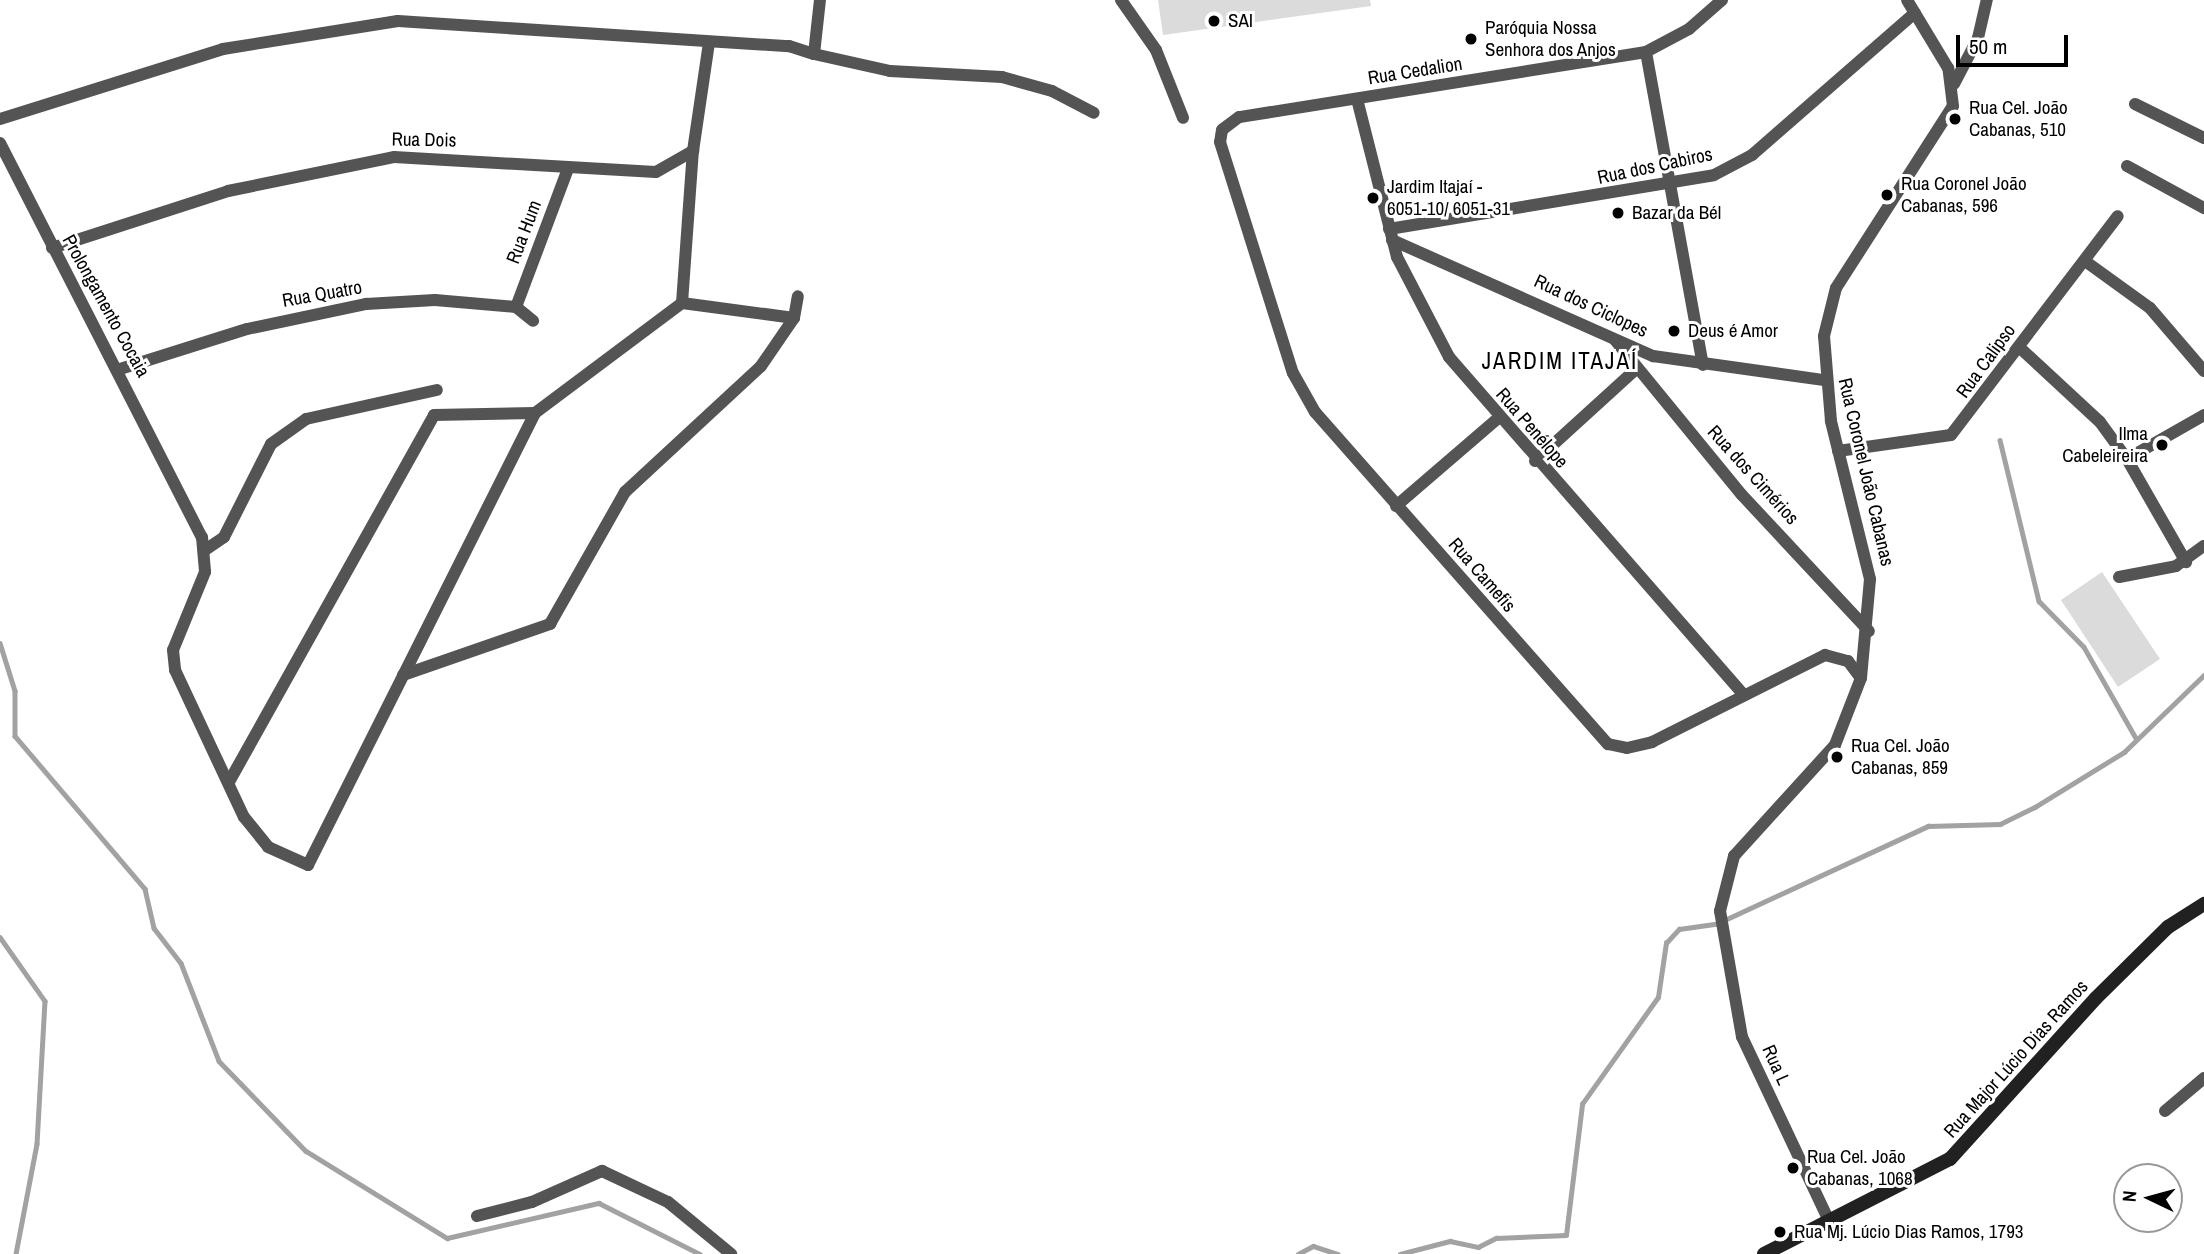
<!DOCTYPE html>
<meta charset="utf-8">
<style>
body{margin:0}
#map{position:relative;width:2204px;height:1254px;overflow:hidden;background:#fff;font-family:"Archivo Narrow",sans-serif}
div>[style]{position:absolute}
.green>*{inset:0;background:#dbdbdb}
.stream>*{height:4.5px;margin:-2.25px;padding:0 2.25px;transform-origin:2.25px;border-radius:2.25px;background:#a2a2a2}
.street>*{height:12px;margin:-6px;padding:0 6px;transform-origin:6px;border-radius:6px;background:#545454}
.secondary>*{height:14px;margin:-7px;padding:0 7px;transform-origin:7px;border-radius:7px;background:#212121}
.dots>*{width:19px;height:19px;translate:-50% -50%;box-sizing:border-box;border:4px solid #fff;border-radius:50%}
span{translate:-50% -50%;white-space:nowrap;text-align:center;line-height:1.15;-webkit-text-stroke:6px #fff;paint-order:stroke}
.poi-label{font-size:19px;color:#000}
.left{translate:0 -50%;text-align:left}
.right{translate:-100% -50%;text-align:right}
.street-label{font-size:19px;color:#000}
.quarter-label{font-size:23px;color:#000;letter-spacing:2px}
.north{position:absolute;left:2113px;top:1163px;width:70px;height:70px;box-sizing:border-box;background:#fff;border:2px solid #999;border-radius:50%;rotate:275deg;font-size:19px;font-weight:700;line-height:28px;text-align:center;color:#000}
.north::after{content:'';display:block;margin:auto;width:24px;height:32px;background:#000;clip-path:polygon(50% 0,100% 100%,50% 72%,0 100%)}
.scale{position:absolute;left:1956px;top:35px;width:112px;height:32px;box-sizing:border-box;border:4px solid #000;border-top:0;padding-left:9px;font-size:21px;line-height:24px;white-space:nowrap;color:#000;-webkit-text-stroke:5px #fff;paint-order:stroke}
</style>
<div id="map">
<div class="green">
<i style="clip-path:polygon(1158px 0,1370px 0,1371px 6px,1163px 35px)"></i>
<i style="clip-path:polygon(2102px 572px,2160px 659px,2118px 687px,2061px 600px)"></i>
</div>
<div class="stream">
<i style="left:2000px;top:440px;width:166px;rotate:76.4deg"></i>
<i style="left:2039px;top:601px;width:64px;rotate:45.6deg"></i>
<i style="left:2084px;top:647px;width:105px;rotate:60.3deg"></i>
<i style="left:0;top:643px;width:50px;rotate:72.6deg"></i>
<i style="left:15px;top:691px;width:45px;rotate:90deg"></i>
<i style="left:15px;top:736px;width:201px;rotate:49.6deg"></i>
<i style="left:145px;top:889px;width:40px;rotate:77deg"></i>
<i style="left:154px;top:928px;width:44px;rotate:52.4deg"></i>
<i style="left:181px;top:963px;width:105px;rotate:68.8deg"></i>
<i style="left:219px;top:1061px;width:125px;rotate:46deg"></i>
<i style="left:306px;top:1151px;width:166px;rotate:31.7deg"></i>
<i style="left:447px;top:1238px;width:156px;rotate:-13deg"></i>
<i style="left:599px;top:1203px;width:113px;rotate:26.8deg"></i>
<i style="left:0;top:937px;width:78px;rotate:54.9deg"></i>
<i style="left:45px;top:1001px;width:143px;rotate:93.2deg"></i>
<i style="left:37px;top:1144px;width:112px;rotate:100.8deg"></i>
<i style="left:1298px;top:1254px;width:17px;rotate:-28deg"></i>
<i style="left:1313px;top:1246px;width:26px;rotate:18deg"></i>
<i style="left:1400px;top:1254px;width:52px;rotate:-14.6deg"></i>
<i style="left:1450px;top:1241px;width:29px;rotate:12deg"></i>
<i style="left:1478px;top:1247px;width:20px;rotate:-27deg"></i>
<i style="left:1496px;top:1238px;width:70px;rotate:-2.5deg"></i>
<i style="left:1566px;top:1235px;width:132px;rotate:-83deg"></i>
<i style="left:1582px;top:1104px;width:131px;rotate:-54.6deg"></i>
<i style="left:1658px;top:997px;width:55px;rotate:-81.6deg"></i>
<i style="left:1666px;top:943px;width:19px;rotate:-47deg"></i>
<i style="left:1679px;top:929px;width:37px;rotate:-8deg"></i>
<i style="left:1716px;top:924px;width:234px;rotate:-24.8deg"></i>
<i style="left:1928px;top:826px;width:72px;rotate:-1.6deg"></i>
<i style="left:2000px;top:824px;width:39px;rotate:-26deg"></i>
<i style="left:2035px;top:807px;width:105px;rotate:-31.7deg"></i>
<i style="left:2124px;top:752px;width:111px;rotate:-43.9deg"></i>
</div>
<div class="street">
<i style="left:1121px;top:0;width:61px;rotate:55deg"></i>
<i style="left:1156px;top:50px;width:73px;rotate:68.3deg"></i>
<i style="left:1722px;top:0;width:44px;rotate:138.7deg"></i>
<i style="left:1689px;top:29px;width:49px;rotate:151.9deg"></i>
<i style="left:1646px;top:52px;width:412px;rotate:170.9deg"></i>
<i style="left:1239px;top:117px;width:21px;rotate:143deg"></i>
<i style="left:1222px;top:130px;width:12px;rotate:99deg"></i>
<i style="left:1220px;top:142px;width:242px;rotate:72.5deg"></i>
<i style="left:1293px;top:373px;width:45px;rotate:60.6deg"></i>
<i style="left:1315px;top:412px;width:443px;rotate:48.6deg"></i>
<i style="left:1608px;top:744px;width:19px;rotate:12deg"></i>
<i style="left:1627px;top:748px;width:26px;rotate:-13deg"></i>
<i style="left:1652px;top:742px;width:194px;rotate:-26.7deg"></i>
<i style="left:1825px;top:655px;width:24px;rotate:15deg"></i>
<i style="left:1848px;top:661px;width:21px;rotate:53deg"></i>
<i style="left:1646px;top:52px;width:318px;rotate:79.7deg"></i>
<i style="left:814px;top:54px;width:78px;rotate:12.6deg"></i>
<i style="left:890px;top:71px;width:112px;rotate:3.1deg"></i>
<i style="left:1002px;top:77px;width:52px;rotate:15.6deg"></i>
<i style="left:1052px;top:91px;width:47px;rotate:27.6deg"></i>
<i style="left:1954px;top:84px;width:52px;rotate:-62.4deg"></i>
<i style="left:1978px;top:38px;width:39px;rotate:-77deg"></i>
<i style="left:1357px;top:99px;width:163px;rotate:75.8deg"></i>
<i style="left:1397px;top:257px;width:113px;rotate:62.5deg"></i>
<i style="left:1449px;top:357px;width:449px;rotate:48.9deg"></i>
<i style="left:2135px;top:104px;width:77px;rotate:26.2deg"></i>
<i style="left:0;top:119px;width:234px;rotate:-17.4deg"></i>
<i style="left:223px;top:49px;width:177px;rotate:-9.1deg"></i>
<i style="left:398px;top:21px;width:392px;rotate:3.7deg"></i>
<i style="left:789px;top:46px;width:26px;rotate:18deg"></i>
<i style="left:814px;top:54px;width:54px;rotate:-83.7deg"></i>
<i style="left:0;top:143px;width:443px;rotate:62.9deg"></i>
<i style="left:202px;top:537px;width:35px;rotate:85deg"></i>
<i style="left:205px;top:572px;width:84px;rotate:112.3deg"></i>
<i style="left:173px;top:650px;width:20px;rotate:84deg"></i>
<i style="left:175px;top:670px;width:162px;rotate:64.9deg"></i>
<i style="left:244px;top:817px;width:38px;rotate:51deg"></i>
<i style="left:268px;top:847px;width:44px;rotate:24.2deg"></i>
<i style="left:308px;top:865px;width:506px;rotate:-63.33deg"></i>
<i style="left:535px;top:413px;width:184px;rotate:-36.8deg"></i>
<i style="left:682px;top:303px;width:113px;rotate:7.6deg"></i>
<i style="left:2127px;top:166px;width:88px;rotate:28.6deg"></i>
<i style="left:1389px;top:229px;width:329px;rotate:-9.4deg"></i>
<i style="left:1714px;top:175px;width:43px;rotate:-27.8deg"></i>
<i style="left:1752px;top:155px;width:216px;rotate:-41.1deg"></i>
<i style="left:1392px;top:240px;width:286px;rotate:24deg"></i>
<i style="left:1653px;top:356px;width:173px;rotate:8deg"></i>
<i style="left:52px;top:248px;width:185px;rotate:-17.9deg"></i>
<i style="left:228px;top:191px;width:169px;rotate:-11.6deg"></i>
<i style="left:394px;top:157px;width:262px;rotate:3.3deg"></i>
<i style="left:656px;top:172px;width:43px;rotate:-29.6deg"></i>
<i style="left:693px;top:151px;width:109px;rotate:-81.6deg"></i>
<i style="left:2085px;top:261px;width:80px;rotate:35.9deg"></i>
<i style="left:2150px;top:308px;width:83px;rotate:49.4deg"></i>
<i style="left:682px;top:303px;width:152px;rotate:-85.9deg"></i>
<i style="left:516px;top:307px;width:147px;rotate:-69.4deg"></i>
<i style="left:1615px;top:340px;width:200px;rotate:50.7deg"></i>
<i style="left:1742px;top:495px;width:186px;rotate:47deg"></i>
<i style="left:2019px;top:347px;width:110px;rotate:42.8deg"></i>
<i style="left:2100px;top:422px;width:46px;rotate:53.9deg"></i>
<i style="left:2127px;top:459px;width:89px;rotate:-29.7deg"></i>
<i style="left:120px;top:369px;width:133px;rotate:-17.5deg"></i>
<i style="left:247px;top:329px;width:122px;rotate:-11.9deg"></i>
<i style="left:366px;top:304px;width:69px;rotate:-3.3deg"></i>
<i style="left:435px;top:300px;width:81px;rotate:4.9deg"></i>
<i style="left:516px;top:307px;width:22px;rotate:39deg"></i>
<i style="left:1838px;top:451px;width:114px;rotate:-8.1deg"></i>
<i style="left:1951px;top:435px;width:275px;rotate:-52.7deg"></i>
<i style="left:2127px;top:459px;width:119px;rotate:60.2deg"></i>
<i style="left:1535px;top:461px;width:135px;rotate:-42.3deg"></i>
<i style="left:1396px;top:506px;width:133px;rotate:-40.7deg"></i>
<i style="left:205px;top:550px;width:23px;rotate:-34deg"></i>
<i style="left:224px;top:537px;width:104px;rotate:-63.2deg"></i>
<i style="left:271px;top:444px;width:43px;rotate:-35.5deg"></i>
<i style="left:306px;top:419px;width:134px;rotate:-12.5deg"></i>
<i style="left:2119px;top:577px;width:58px;rotate:-10.9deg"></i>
<i style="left:2176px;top:566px;width:34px;rotate:-36deg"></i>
<i style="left:403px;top:675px;width:156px;rotate:-19.1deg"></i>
<i style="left:550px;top:624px;width:152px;rotate:-60.4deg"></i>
<i style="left:625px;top:492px;width:185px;rotate:-42.8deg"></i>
<i style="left:761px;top:366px;width:58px;rotate:-55.5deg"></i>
<i style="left:794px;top:318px;width:22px;rotate:-80deg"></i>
<i style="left:229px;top:782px;width:420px;rotate:-60.8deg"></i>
<i style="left:434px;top:415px;width:101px;rotate:-1.1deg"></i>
<i style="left:2165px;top:1111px;width:51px;rotate:-40.2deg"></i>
<i style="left:477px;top:1216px;width:57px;rotate:-14.3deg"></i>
<i style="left:532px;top:1202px;width:77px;rotate:-23.9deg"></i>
<i style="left:602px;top:1171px;width:73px;rotate:25.2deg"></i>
<i style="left:668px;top:1202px;width:82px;rotate:39.5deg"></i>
<i style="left:1830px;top:1223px;width:206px;rotate:-115.3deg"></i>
<i style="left:1742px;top:1037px;width:128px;rotate:-99.9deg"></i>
<i style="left:1720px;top:911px;width:57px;rotate:-75.7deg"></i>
<i style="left:1734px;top:856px;width:150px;rotate:-47.7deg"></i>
<i style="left:1835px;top:745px;width:72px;rotate:-68.8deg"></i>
<i style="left:1861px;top:678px;width:99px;rotate:-84.8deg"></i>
<i style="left:1870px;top:579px;width:163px;rotate:-103.9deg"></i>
<i style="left:1831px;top:421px;width:85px;rotate:-94.7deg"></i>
<i style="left:1824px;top:336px;width:49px;rotate:-76deg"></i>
<i style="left:1836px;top:288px;width:216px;rotate:-57.3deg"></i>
<i style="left:1953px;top:106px;width:38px;rotate:-97deg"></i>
<i style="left:1948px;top:68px;width:79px;rotate:-121.1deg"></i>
</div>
<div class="secondary">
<i style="left:1764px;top:1254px;width:209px;rotate:-27.1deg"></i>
<i style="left:1950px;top:1159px;width:217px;rotate:-47.8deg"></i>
<i style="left:2096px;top:998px;width:101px;rotate:-44.6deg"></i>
<i style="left:2168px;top:927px;width:43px;rotate:-32.6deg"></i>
</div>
<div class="dots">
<i style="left:1214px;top:21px;background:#000"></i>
<i style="left:1471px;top:39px;background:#000"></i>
<i style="left:1955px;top:119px;background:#000"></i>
<i style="left:1887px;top:195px;background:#000"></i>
<i style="left:1373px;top:198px;background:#000"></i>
<i style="left:1618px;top:213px;background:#000"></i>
<i style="left:1674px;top:331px;background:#000"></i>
<i style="left:2162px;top:445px;background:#000"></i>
<i style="left:1837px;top:757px;background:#000"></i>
<i style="left:1793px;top:1168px;background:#000"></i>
<i style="left:1780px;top:1232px;background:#000"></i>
</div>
<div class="poi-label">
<span class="left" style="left:1228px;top:21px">SAI</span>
<span class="left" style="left:1485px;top:39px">Paróquia Nossa<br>Senhora dos Anjos</span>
<span class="left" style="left:1969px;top:119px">Rua Cel. João<br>Cabanas, 510</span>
<span class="left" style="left:1901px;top:195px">Rua Coronel João<br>Cabanas, 596</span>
<span class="left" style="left:1387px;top:198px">Jardim Itajaí -<br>6051-10/ 6051-31</span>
<span class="left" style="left:1632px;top:213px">Bazar da Bél</span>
<span class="left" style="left:1688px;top:331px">Deus é Amor</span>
<span class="right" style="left:2148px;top:445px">Ilma<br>Cabeleireira</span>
<span class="left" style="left:1851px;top:757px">Rua Cel. João<br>Cabanas, 859</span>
<span class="left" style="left:1807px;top:1168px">Rua Cel. João<br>Cabanas, 1068</span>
<span class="left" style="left:1794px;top:1232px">Rua Mj. Lúcio Dias Ramos, 1793</span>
</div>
<div class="street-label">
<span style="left:1415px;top:71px;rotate:-9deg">Rua Cedalion</span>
<span style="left:424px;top:140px;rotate:1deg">Rua Dois</span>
<span style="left:1655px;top:166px;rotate:-12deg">Rua dos Cabiros</span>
<span style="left:524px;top:232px;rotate:-69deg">Rua Hum</span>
<span style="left:322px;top:294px;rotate:-10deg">Rua Quatro</span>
<span style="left:106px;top:306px;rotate:61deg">Prolongamento Cocaia</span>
<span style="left:1591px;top:306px;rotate:25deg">Rua dos Ciclopes</span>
<span style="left:1986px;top:361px;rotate:-54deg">Rua Calipso</span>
<span style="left:1532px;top:428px;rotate:49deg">Rua Penélope</span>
<span style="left:1866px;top:472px;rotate:77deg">Rua Coronel João Cabanas</span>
<span style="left:1753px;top:475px;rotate:48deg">Rua dos Cimérios</span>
<span style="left:1482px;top:575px;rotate:49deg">Rua Camefis</span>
<span style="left:2016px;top:1059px;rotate:-48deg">Rua Major Lúcio Dias Ramos</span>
<span style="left:1776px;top:1065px;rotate:66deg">Rua L</span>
</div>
<div class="quarter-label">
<span style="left:1560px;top:361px">JARDIM ITAJAÍ</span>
</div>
<div class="north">N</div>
<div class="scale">50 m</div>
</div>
